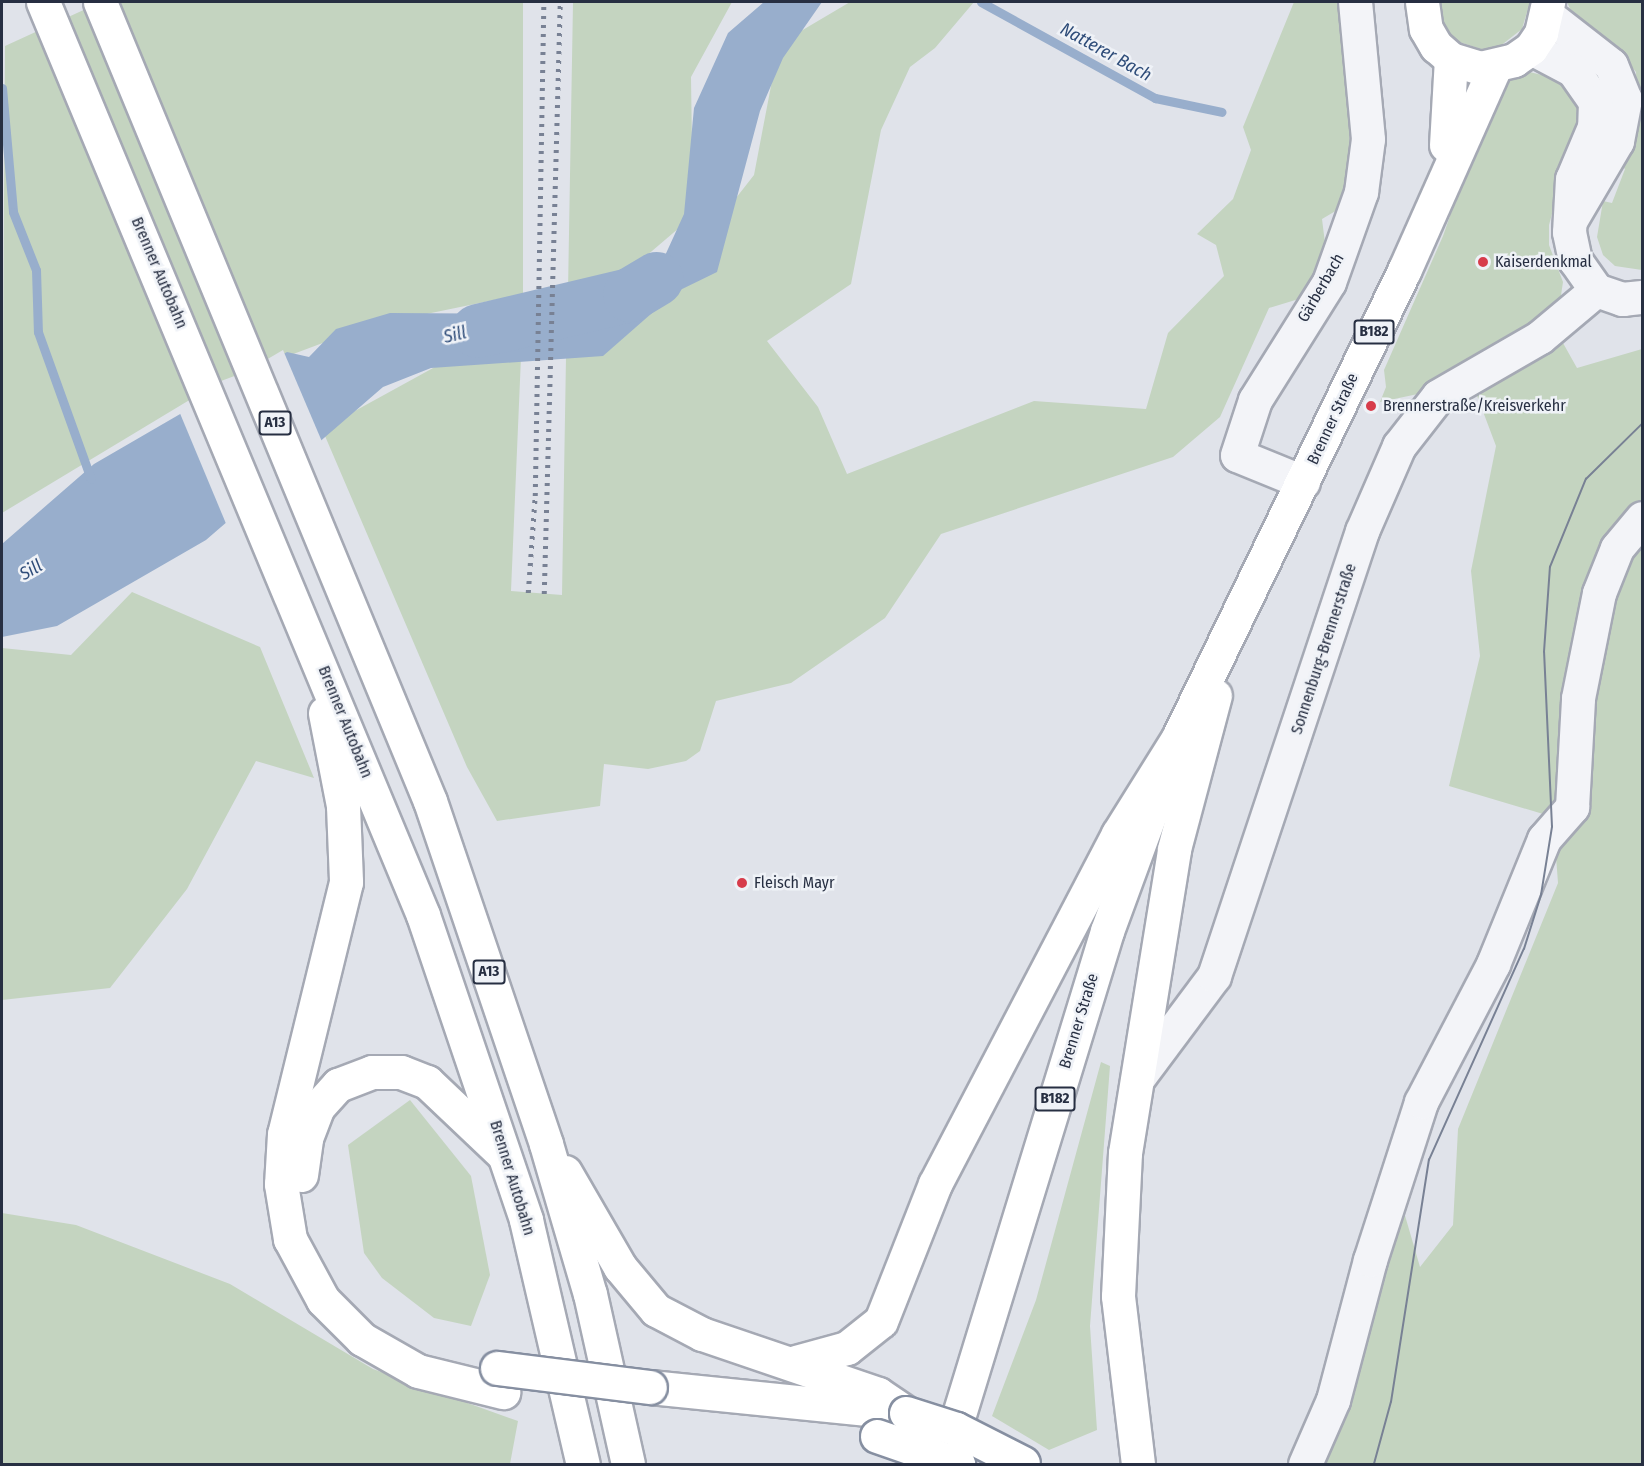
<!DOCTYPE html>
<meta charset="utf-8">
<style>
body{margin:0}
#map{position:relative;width:1644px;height:1466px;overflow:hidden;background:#e0e3ea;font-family:"Fira Sans Condensed",sans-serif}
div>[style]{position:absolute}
.green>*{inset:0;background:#c4d4c0}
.water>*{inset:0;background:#98aecc}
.pier>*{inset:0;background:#e0e3ea}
.stream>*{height:9px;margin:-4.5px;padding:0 4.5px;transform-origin:4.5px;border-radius:4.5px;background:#98aecc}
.river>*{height:54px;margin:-27px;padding:0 27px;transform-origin:27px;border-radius:27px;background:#98aecc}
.roads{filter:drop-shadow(2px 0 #a5a9b4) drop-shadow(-2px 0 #a5a9b4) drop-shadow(0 2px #a5a9b4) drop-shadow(0 -2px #a5a9b4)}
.minor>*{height:33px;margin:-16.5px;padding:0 16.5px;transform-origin:16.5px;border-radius:16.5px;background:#f3f4f8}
.major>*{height:33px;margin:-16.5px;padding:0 16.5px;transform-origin:16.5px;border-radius:16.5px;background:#fff}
.highway>*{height:33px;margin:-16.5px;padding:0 16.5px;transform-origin:16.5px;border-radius:16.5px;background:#fff}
.tram>*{height:1.5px;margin:-0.75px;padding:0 0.75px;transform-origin:0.75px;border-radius:0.75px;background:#788194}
.rail>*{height:4.5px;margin-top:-2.25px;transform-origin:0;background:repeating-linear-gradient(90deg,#788194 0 3px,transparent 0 9px)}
.bridges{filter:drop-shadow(2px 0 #868fa1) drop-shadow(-2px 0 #868fa1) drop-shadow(0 2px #868fa1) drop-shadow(0 -2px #868fa1)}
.highway-bridge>*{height:33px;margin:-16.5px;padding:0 16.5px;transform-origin:16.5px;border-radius:16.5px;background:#fff}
.dots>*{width:16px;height:16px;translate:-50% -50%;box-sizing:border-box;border:3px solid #eff2f7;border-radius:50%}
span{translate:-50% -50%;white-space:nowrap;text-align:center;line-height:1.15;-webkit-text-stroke:5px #eff2f7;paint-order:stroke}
.shield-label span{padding:2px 4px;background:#eff2f7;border:2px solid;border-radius:4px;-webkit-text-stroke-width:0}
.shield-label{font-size:15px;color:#272f42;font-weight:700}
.poi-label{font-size:16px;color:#272f42}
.left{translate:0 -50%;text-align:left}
.street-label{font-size:16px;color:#272f42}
.water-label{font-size:18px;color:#2e4c79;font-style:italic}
.frame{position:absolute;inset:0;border:3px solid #272f42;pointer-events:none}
</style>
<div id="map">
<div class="green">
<i style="clip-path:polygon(101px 2px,523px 2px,523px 294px,368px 326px,221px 381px,2px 513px,5px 46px)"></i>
<i style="clip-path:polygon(573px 2px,732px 2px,691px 77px,693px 216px,597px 298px,568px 291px)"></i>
<i style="clip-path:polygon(850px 2px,974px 2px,935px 48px,910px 67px,881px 130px,851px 284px,767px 341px,818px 407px,847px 474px,1034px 401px,1146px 409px,1168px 333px,1224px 276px,1216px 245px,1197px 234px,1233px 199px,1251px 150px,1243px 127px,1294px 2px,1344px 2px,1347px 26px,1350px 159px,1344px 206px,1322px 219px,1326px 251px,1302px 298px,1269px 308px,1220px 417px,1173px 457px,941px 534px,885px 618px,791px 683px,716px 701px,700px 751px,686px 761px,648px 769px,604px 764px,600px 806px,497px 821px,467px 767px,322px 429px,444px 362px,521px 357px,511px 591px,562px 595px,566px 357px,668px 285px,754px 175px,779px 44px)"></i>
<i style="clip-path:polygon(1435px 2px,1530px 2px,1522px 29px,1499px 47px,1484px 50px,1456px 41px,1445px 30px)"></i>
<i style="clip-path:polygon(1567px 2px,1642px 2px,1642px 270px,1615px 266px,1603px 255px,1597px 237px,1603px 201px,1612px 203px,1625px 169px,1620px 164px,1638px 124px,1636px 72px,1617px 49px,1577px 24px)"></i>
<i style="clip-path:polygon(1525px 71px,1555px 78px,1580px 110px,1549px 225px,1549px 245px,1563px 282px,1560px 302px,1553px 315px,1432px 391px,1380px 402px,1386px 387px,1384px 370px,1443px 236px,1488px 107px,1500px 85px)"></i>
<i style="clip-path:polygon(1563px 343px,1577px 368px,1642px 349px,1642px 1464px,1302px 1464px,1399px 1195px,1420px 1267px,1453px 1225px,1458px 1129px,1558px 883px,1553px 817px,1449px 786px,1480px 656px,1471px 571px,1496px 446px,1473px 385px)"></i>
<i style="clip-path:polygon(132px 592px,260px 647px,314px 778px,256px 761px,187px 889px,110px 988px,2px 1000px,2px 648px,71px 655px)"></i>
<i style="clip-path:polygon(1101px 1062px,1110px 1066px,1090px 1326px,1097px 1430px,1049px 1450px,992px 1416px,1036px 1300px)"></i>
<i style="clip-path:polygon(410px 1100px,471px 1176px,490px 1275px,471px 1326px,434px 1318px,382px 1278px,364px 1253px,348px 1145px)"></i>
<i style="clip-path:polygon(2px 1213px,76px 1225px,230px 1284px,373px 1369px,518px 1421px,510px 1464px,2px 1464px)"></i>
</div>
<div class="water">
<i style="clip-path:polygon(764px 2px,822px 2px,783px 58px,760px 111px,717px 272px,676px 292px,603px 356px,431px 368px,383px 387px,206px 540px,57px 626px,2px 637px,2px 544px,94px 464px,287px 352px,309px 357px,336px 329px,390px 313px,565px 314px,624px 291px,663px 260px,684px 214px,694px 108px,728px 33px)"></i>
</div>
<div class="pier">
<i style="clip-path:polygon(283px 350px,323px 444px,227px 526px,179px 411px)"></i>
</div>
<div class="stream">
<i style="left:981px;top:2px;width:199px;rotate:28.9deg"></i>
<i style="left:1155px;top:98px;width:68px;rotate:11.8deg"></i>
<i style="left:2px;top:88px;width:124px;rotate:84.9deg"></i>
<i style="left:13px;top:212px;width:62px;rotate:68.4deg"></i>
<i style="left:36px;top:270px;width:62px;rotate:88.2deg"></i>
<i style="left:38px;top:332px;width:156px;rotate:70.2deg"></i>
</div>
<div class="river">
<i style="left:478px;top:331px;width:156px;rotate:-13.3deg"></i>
<i style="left:630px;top:295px;width:31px;rotate:-31deg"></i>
</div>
<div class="roads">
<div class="minor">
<i style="left:1547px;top:15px;width:81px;rotate:38deg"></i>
<i style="left:1611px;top:65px;width:37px;rotate:68deg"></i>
<i style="left:1625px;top:99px;width:43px;rotate:100.8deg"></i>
<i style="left:1617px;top:141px;width:93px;rotate:120.4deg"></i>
<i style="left:1531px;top:48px;width:47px;rotate:27.6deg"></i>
<i style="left:1573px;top:70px;width:39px;rotate:55deg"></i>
<i style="left:1595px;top:102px;width:25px;rotate:92deg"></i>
<i style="left:1594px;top:127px;width:56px;rotate:112.9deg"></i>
<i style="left:1572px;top:179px;width:53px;rotate:93.2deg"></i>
<i style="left:1569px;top:232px;width:29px;rotate:78deg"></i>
<i style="left:1575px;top:260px;width:37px;rotate:55deg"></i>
<i style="left:1596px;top:290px;width:28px;rotate:19deg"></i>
<i style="left:1622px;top:299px;width:20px;rotate:-6deg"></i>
<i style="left:1303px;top:482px;width:71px;rotate:-157.8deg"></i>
<i style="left:1237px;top:455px;width:58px;rotate:-71.9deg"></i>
<i style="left:1255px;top:400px;width:139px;rotate:-57.9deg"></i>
<i style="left:1329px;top:282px;width:96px;rotate:-70.4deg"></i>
<i style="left:1361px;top:192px;width:53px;rotate:-82.5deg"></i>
<i style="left:1368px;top:139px;width:138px;rotate:-95.4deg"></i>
<i style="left:1138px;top:1078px;width:127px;rotate:-53.3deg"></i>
<i style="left:1214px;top:976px;width:469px;rotate:-71.6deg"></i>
<i style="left:1362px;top:531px;width:93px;rotate:-66.5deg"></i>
<i style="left:1399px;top:446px;width:63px;rotate:-52deg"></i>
<i style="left:1438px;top:396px;width:118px;rotate:-30deg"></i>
<i style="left:1540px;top:337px;width:73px;rotate:-40deg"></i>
<i style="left:1305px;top:1464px;width:70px;rotate:-66.4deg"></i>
<i style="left:1333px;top:1400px;width:145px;rotate:-75.2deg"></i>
<i style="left:1370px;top:1260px;width:166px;rotate:-72.1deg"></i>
<i style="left:1421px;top:1102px;width:156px;rotate:-62.4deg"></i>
<i style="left:1493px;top:964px;width:135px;rotate:-67.8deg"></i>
<i style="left:1544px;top:839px;width:43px;rotate:-48.8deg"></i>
<i style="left:1572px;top:807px;width:109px;rotate:-86.8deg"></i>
<i style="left:1578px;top:698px;width:107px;rotate:-78.7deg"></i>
<i style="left:1599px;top:593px;width:48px;rotate:-68.2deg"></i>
<i style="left:1617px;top:548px;width:39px;rotate:-50deg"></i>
</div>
<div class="major">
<i style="left:1422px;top:2px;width:27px;rotate:82deg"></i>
<i style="left:1426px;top:29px;width:20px;rotate:60deg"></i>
<i style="left:1436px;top:46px;width:20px;rotate:41deg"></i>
<i style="left:1451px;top:59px;width:30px;rotate:17deg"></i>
<i style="left:1480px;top:68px;width:35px;rotate:-13deg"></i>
<i style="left:1514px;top:60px;width:21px;rotate:-35deg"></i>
<i style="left:1531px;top:48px;width:18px;rotate:-56deg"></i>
<i style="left:1541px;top:33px;width:32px;rotate:-77deg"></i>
<i style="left:1446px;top:145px;width:86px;rotate:-86.7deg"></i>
<i style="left:946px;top:1457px;width:550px;rotate:-72.98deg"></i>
<i style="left:1107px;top:931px;width:206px;rotate:-69.8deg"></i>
<i style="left:1178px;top:738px;width:519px;rotate:-64.18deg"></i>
<i style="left:1404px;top:271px;width:223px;rotate:-66deg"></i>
<i style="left:1138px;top:1464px;width:169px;rotate:-96.8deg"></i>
<i style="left:1118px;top:1296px;width:143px;rotate:-87.2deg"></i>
<i style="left:1125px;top:1153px;width:308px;rotate:-80.8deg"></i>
<i style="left:1174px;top:849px;width:159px;rotate:-75.1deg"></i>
</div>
<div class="highway">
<i style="left:43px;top:2px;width:989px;rotate:67.4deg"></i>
<i style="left:423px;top:915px;width:322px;rotate:71.3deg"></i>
<i style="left:526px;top:1220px;width:251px;rotate:76.9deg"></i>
<i style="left:100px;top:2px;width:864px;rotate:67.56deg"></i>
<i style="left:430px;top:801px;width:362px;rotate:71.3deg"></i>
<i style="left:546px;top:1144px;width:156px;rotate:73.7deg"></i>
<i style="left:590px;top:1294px;width:174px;rotate:77.4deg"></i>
<i style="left:325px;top:713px;width:95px;rotate:79deg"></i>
<i style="left:343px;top:806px;width:76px;rotate:87.7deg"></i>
<i style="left:346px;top:882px;width:260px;rotate:103.8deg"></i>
<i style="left:284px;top:1134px;width:50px;rotate:93.4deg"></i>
<i style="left:281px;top:1184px;width:56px;rotate:80.7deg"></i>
<i style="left:290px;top:1239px;width:69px;rotate:61.6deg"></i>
<i style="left:323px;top:1300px;width:55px;rotate:45deg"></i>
<i style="left:362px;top:1339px;width:64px;rotate:29.7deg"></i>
<i style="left:418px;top:1371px;width:88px;rotate:13.9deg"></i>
<i style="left:565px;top:1172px;width:110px;rotate:59.9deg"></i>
<i style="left:620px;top:1267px;width:56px;rotate:50.1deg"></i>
<i style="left:656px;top:1310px;width:52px;rotate:27.6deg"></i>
<i style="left:702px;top:1334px;width:186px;rotate:18.8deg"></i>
<i style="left:878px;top:1394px;width:34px;rotate:34deg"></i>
<i style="left:301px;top:1175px;width:37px;rotate:-82deg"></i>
<i style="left:306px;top:1138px;width:33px;rotate:-69deg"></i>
<i style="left:318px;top:1107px;width:30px;rotate:-48deg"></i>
<i style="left:338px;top:1085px;width:36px;rotate:-21deg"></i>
<i style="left:372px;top:1072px;width:29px"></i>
<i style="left:401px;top:1072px;width:28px;rotate:21deg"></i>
<i style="left:427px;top:1082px;width:105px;rotate:43.5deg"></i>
<i style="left:796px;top:1362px;width:53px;rotate:-15.4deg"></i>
<i style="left:847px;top:1348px;width:43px;rotate:-38.5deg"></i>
<i style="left:881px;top:1321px;width:147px;rotate:-68.5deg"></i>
<i style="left:935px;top:1184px;width:395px;rotate:-62.4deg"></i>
<i style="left:1118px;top:834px;width:113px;rotate:-58deg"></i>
<i style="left:650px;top:1387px;width:256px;rotate:5.8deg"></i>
</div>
</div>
<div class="tram">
<i style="left:1374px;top:1464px;width:64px;rotate:-74.7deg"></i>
<i style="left:1391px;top:1402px;width:245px;rotate:-81.1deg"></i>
<i style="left:1429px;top:1160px;width:231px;rotate:-65.8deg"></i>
<i style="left:1524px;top:949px;width:57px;rotate:-72.5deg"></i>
<i style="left:1541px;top:895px;width:69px;rotate:-80.8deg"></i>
<i style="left:1552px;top:827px;width:175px;rotate:-92.6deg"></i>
<i style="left:1544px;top:652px;width:85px;rotate:-86deg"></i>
<i style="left:1550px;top:567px;width:95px;rotate:-67.8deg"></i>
<i style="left:1586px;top:479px;width:78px;rotate:-44.5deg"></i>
</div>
<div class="rail">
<i style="left:528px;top:593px;width:97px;rotate:-85.9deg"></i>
<i style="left:535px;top:496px;width:494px;rotate:-89deg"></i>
<i style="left:544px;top:594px;width:592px;rotate:-88.45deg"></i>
</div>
<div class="bridges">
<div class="highway-bridge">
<i style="left:497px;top:1368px;width:154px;rotate:7.1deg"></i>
<i style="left:906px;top:1413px;width:52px;rotate:17.7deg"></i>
<i style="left:956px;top:1429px;width:75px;rotate:26.9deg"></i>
<i style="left:877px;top:1436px;width:86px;rotate:19.1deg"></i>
</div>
</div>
<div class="dots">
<i style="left:1483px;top:262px;background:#d73c4b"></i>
<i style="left:1371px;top:406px;background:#d73c4b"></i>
<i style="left:742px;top:883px;background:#d73c4b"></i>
</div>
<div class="shield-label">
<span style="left:1374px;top:332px">B182</span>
<span style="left:275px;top:423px">A13</span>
<span style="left:489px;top:972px">A13</span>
<span style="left:1055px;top:1099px">B182</span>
</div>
<div class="poi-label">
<span class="left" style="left:1495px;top:262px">Kaiserdenkmal</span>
<span class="left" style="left:1383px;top:406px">Brennerstraße/Kreisverkehr</span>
<span class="left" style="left:754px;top:883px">Fleisch Mayr</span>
</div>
<div class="street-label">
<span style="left:159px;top:273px;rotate:67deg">Brenner Autobahn</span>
<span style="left:1321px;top:288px;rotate:-60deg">Gärberbach</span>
<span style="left:1333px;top:419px;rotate:-65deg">Brenner Straße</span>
<span style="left:1324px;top:649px;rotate:-72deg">Sonnenburg-Brennerstraße</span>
<span style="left:345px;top:722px;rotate:68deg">Brenner Autobahn</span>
<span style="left:1079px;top:1021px;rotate:-73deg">Brenner Straße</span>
<span style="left:512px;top:1178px;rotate:73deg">Brenner Autobahn</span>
</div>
<div class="water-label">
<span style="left:1106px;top:52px;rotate:29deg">Natterer Bach</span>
<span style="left:455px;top:335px;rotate:-13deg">Sill</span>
<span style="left:31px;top:570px;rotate:-30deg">Sill</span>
</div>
<div class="frame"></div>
</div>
